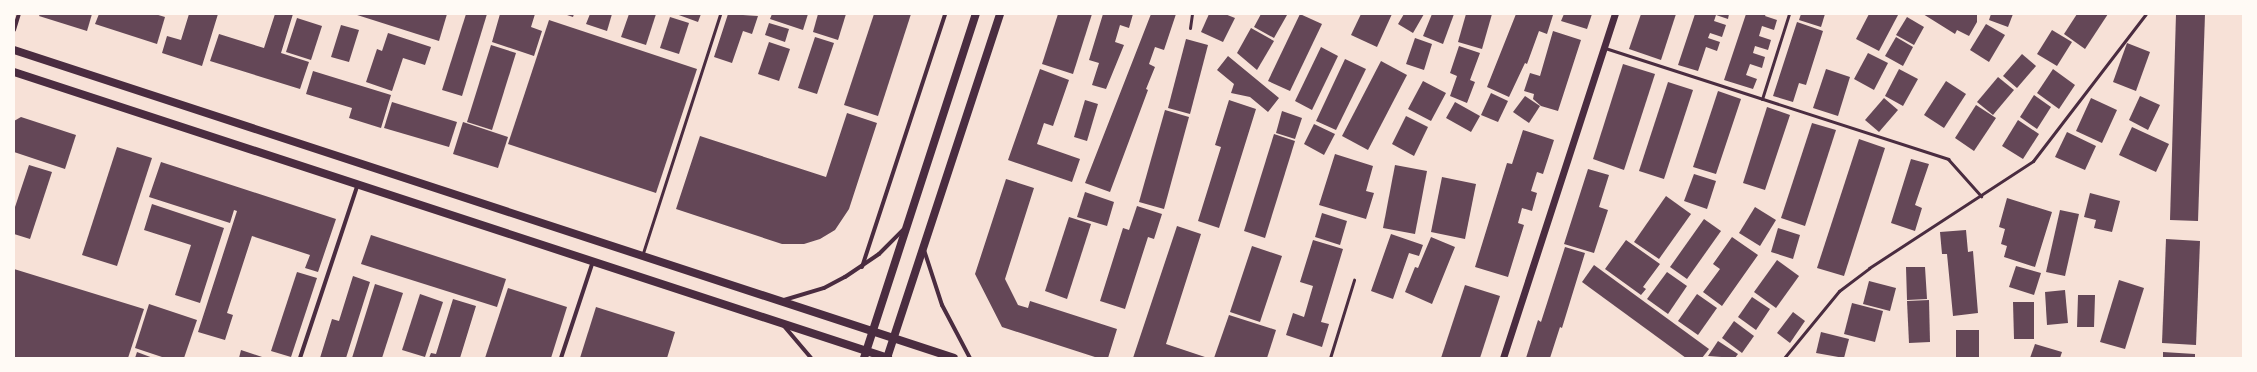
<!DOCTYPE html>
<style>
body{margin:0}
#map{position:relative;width:2257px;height:372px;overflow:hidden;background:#f7e1d7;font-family:Poppins,sans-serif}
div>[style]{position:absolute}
.building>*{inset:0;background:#644757}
.service>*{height:3px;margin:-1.5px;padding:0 1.5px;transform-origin:1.5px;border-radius:1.5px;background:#4a2c40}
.minor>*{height:4px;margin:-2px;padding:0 2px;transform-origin:2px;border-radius:2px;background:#4a2c40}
.tertiary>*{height:7px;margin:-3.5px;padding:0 3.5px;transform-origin:3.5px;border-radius:3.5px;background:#4a2c40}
.secondary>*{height:8px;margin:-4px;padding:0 4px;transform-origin:4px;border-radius:4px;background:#4a2c40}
span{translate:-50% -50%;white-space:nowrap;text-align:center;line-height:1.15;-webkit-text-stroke:4px #fffaf5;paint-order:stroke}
.frame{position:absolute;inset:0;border:15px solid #fffaf5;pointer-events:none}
</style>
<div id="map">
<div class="building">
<i style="clip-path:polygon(40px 14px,92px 14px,87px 31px,39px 16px)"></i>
<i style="clip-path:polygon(99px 14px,155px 14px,165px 17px,157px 44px,95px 24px)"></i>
<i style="clip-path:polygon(189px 14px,218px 14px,202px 66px,162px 53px,167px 36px,181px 40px)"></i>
<i style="clip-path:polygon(275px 14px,293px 14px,281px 53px,309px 62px,300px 89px,210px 61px,219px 34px,264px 48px)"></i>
<i style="clip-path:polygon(354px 14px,447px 14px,439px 41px)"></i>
<i style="clip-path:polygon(466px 14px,487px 14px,462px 96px,442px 90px)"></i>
<i style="clip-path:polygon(500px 14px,535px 14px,531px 27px,542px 31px,534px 56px,492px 42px)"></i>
<i style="clip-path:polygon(564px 14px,574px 14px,573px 17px)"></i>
<i style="clip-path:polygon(590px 14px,612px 14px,607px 31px,586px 24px)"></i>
<i style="clip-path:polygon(629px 14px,656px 14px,646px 45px,621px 37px)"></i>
<i style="clip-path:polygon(676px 14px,701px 14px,698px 22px)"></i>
<i style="clip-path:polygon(728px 14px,758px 16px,752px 34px,743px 31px,732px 63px,714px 57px)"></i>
<i style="clip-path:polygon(772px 14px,808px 14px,803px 30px,770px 19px)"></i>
<i style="clip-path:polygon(818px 14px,846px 14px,838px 40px,813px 32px)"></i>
<i style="clip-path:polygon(874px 14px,911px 14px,878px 116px,844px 105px)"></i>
<i style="clip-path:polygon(1058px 14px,1092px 14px,1073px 74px,1042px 64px)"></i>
<i style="clip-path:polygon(1103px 14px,1133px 14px,1129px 28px,1120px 25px,1115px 42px,1124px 45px,1106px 89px,1092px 85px,1099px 63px,1089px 60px)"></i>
<i style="clip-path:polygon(1151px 14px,1176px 14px,1164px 50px,1155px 47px,1149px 64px,1155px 67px,1146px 89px,1148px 90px,1110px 192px,1085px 183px)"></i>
<i style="clip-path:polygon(1209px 14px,1225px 14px,1235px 18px,1223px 42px,1201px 32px)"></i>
<i style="clip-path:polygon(1261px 14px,1287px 15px,1274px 38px,1254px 27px)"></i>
<i style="clip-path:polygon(1300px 14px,1322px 24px,1290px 91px,1268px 81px)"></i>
<i style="clip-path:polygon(1361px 14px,1392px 14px,1377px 47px,1351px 35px)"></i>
<i style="clip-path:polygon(1404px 14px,1424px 14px,1413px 33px,1398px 24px)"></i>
<i style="clip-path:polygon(1432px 14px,1454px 14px,1443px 44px,1423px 36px)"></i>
<i style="clip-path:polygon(1466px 14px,1492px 14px,1482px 49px,1458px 42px)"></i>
<i style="clip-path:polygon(1516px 14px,1553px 15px,1547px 34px,1539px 31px,1527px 64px,1525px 63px,1509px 97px,1487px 87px)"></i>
<i style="clip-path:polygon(1564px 14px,1592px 14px,1587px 29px,1561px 21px)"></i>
<i style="clip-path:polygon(1641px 14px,1676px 14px,1661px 60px,1629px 49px)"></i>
<i style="clip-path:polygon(1695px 14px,1729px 14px,1728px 19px,1716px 15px,1714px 21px,1726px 25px,1722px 37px,1710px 33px,1708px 38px,1720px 42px,1717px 51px,1706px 47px,1698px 71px,1678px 65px)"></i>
<i style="clip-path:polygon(1746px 14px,1766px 14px,1765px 16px,1777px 20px,1774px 30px,1762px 26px,1759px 36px,1771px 40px,1768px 50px,1755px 46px,1753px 53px,1765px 57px,1762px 68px,1750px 64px,1746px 75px,1757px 79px,1753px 89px,1724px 80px)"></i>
<i style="clip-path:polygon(1801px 14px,1825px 14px,1821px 27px,1799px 20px)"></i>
<i style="clip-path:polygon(1869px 14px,1898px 15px,1879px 51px,1856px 39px)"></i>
<i style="clip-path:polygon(1923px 14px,1977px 14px,1977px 22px,1969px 36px,1957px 30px,1955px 34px)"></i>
<i style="clip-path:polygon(1991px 14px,2013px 14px,2008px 27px,1989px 20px)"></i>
<i style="clip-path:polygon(2077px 14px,2108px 14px,2085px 49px,2064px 34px)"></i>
<i style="clip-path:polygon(2176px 14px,2205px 14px,2198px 221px,2170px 220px)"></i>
<i style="clip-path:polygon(670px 17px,689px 23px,679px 54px,660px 48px)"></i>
<i style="clip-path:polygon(1907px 17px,1924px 27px,1914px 45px,1896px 35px)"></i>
<i style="clip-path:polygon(297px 18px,322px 26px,311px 60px,286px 52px)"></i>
<i style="clip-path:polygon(549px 20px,697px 69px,656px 193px,508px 144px)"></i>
<i style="clip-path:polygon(1797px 22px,1823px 31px,1806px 85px,1799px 83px,1793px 102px,1773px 96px)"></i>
<i style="clip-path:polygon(769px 23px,789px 29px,785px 42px,765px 35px)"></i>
<i style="clip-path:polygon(1986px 24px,2005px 35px,1989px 62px,1970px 50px)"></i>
<i style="clip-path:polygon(341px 25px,359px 30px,349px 62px,331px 57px)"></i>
<i style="clip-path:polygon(1251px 28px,1274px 41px,1257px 70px,1237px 53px)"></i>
<i style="clip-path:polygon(2052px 30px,2072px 42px,2057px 66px,2037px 54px)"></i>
<i style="clip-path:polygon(1553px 31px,1581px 40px,1558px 111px,1541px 106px,1533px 99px,1534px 94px,1524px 91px,1530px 73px,1540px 76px)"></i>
<i style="clip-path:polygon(388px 33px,431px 47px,425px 65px,403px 58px,392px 91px,366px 82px,377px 49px,382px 51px)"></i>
<i style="clip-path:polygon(815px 37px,834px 43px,817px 94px,798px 88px)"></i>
<i style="clip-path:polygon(1896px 37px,1913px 47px,1903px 66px,1885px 56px)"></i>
<i style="clip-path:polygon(1415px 38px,1432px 44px,1424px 70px,1406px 64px)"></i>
<i style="clip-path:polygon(1186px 39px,1208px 45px,1190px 114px,1168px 108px)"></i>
<i style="clip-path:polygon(769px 42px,790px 49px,779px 81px,758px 74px)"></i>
<i style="clip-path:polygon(2127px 43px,2150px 52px,2136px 91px,2113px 82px)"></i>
<i style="clip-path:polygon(491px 45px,516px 53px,492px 130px,467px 122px)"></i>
<i style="clip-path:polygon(1459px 46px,1480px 53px,1470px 80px,1475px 82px,1467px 103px,1450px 96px,1457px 76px,1450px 73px)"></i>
<i style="clip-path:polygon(1321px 47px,1338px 56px,1312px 110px,1295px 101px)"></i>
<i style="clip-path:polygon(1868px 53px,1888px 63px,1874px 90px,1854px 79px)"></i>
<i style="clip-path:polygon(2022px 54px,2036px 66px,2017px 88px,2003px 76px)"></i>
<i style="clip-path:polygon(1228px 56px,1279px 98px,1268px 112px,1250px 97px,1231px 93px,1234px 84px,1217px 70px)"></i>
<i style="clip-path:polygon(1345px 59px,1366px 69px,1336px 130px,1316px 121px)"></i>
<i style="clip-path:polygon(1381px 61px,1407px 75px,1368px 150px,1342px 136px)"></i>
<i style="clip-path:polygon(1623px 64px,1655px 74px,1624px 170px,1593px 159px)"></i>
<i style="clip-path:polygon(1040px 69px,1069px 80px,1053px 126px,1044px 123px,1037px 144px,1080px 159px,1072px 182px,1008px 160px)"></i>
<i style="clip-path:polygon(1826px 69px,1850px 77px,1838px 116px,1813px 108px)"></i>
<i style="clip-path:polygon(1899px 69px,1918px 79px,1903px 106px,1885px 96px)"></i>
<i style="clip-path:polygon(2053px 69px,2075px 85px,2059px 109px,2037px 93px)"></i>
<i style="clip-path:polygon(313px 71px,391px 95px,381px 128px,349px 118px,352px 108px,306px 94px)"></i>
<i style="clip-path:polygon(1998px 77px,2014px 90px,1993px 115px,1977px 102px)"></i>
<i style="clip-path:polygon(1423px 81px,1446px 93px,1431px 121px,1408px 109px)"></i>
<i style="clip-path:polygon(1946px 81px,1966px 94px,1944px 128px,1924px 115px)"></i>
<i style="clip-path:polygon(1668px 82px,1693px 90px,1664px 179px,1639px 171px)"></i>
<i style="clip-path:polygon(1718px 91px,1741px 99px,1716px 174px,1693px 167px)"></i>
<i style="clip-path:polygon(1491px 93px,1508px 101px,1498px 122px,1481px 115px)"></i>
<i style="clip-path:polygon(2034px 95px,2051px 107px,2037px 129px,2020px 117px)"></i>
<i style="clip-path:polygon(1525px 96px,1540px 106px,1529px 123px,1513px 112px)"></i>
<i style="clip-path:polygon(2140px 96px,2160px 105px,2148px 130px,2129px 120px)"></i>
<i style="clip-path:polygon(1884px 98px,1898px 110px,1879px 132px,1865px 120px)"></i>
<i style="clip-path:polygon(2091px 98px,2117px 110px,2102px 143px,2076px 131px)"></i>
<i style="clip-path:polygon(1085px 100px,1098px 104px,1087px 141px,1074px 137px)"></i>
<i style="clip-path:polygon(1229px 100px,1256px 109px,1219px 228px,1198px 221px,1221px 147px,1215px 145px)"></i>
<i style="clip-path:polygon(392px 102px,457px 122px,449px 147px,384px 128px)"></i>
<i style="clip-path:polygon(1455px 102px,1480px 116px,1471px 132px,1446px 118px)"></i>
<i style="clip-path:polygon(1976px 105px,1996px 118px,1974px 151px,1955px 138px)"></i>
<i style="clip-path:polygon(1767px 107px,1790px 115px,1765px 190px,1743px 183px)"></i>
<i style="clip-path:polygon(1165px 110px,1189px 117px,1164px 209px,1139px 202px)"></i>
<i style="clip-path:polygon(1282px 111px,1302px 118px,1295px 139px,1276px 133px)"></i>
<i style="clip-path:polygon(847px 113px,877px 123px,849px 209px,835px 230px,820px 239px,804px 244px,782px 244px,676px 209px,700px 136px,826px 177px)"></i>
<i style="clip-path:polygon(1406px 116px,1428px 127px,1414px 156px,1392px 144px)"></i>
<i style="clip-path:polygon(21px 117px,76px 135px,65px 169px,14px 152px,14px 121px)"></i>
<i style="clip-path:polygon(2018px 120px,2039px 134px,2023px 159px,2002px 146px)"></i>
<i style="clip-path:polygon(463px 122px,508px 137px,498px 168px,453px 154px)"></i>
<i style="clip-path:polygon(1812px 123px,1836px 130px,1805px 226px,1781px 218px)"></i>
<i style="clip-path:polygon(1314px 124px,1335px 134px,1324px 155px,1304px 144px)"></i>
<i style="clip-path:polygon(2132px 127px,2169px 144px,2156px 172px,2119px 155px)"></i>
<i style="clip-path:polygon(1523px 130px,1554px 140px,1543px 174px,1537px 172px,1531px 191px,1537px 193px,1532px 211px,1522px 208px,1518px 223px,1524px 225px,1508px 277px,1475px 267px,1507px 163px,1512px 164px)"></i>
<i style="clip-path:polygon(2067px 132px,2096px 146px,2085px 170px,2055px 157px)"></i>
<i style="clip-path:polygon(1274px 134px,1295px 141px,1265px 238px,1244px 231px)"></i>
<i style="clip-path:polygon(1859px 139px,1885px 148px,1844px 276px,1817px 268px)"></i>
<i style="clip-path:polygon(117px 147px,152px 158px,117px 266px,82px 255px)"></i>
<i style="clip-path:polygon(1335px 154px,1373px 166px,1366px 191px,1374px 193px,1366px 219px,1319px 205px)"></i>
<i style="clip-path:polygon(1911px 159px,1929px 164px,1915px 205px,1922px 208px,1915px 231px,1891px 223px)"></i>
<i style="clip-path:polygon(161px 162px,336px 219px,318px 272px,305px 268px,310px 255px,252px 236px,227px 313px,233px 315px,225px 340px,198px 332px,237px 211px,234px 210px,230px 223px,149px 197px)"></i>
<i style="clip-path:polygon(29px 165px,52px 172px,30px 239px,14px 234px,14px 210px)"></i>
<i style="clip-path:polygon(1395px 165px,1427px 171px,1415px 234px,1383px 228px)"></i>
<i style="clip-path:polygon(1588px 169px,1609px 175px,1599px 207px,1608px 210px,1594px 253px,1564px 244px)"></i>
<i style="clip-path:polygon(1694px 174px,1716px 181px,1707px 209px,1684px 201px)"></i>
<i style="clip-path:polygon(1442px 177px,1476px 184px,1465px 239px,1431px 232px)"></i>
<i style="clip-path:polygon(1006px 179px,1034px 188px,1005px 279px,1018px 305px,1028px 308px,1030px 301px,1117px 329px,1108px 358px,1098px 358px,1002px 327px,975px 274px)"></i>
<i style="clip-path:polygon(1085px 192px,1114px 202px,1107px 226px,1077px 217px)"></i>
<i style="clip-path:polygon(2090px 193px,2120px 201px,2112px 232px,2094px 228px,2096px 220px,2084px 217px)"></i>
<i style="clip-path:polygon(1666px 196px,1691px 214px,1659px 259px,1634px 242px)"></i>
<i style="clip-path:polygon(2007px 198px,2052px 212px,2035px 267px,2004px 257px,2007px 246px,2001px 244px,2005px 229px,1999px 227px)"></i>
<i style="clip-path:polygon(152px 204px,224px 228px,200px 303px,175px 295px,191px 245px,144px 230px)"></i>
<i style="clip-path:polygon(1137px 206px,1162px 214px,1154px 239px,1148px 237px,1125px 309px,1100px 301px,1123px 228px,1129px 230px)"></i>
<i style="clip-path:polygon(1755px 207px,1776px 220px,1760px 246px,1739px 233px)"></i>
<i style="clip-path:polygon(2060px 210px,2079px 214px,2065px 276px,2046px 272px)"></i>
<i style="clip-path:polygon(1322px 213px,1347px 221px,1340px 245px,1315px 237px)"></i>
<i style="clip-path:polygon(1069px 217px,1091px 224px,1067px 299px,1045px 291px)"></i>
<i style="clip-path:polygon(1704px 219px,1721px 231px,1687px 279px,1670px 267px)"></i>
<i style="clip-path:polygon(1177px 226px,1201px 234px,1166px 344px,1208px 358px,1133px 358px)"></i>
<i style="clip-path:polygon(1778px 228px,1800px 235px,1793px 259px,1771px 252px)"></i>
<i style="clip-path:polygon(1966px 230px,1968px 252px,1973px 251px,1978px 313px,1953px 316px,1947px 254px,1942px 254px,1940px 232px)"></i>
<i style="clip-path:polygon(1391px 234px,1423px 245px,1419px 256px,1409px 253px,1393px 299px,1371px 291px)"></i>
<i style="clip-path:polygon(371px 235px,506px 279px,497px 307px,361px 264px)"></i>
<i style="clip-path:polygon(1431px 237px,1455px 247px,1432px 304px,1405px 292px,1415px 267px,1418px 268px)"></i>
<i style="clip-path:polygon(1732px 237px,1758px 255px,1722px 306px,1703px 292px,1720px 269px,1713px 264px)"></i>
<i style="clip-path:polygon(2166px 239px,2200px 241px,2196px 345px,2162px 343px)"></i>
<i style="clip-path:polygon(1313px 240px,1343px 249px,1321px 322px,1329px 324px,1322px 347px,1286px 335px,1293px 313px,1304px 317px,1313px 286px,1300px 282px)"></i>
<i style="clip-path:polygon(1626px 240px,1660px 264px,1643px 287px,1646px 289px,1641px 295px,1605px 269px)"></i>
<i style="clip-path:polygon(1252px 246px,1282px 256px,1260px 322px,1230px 312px)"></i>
<i style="clip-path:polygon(1565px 247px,1585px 253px,1562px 328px,1560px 327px,1550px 358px,1526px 358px,1538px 320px,1541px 322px)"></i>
<i style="clip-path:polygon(1777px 260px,1799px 276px,1776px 308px,1754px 292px)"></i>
<i style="clip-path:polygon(1594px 265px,1709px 349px,1702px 358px,1686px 358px,1582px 282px)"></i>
<i style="clip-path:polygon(2016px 266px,2041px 273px,2034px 295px,2009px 287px)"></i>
<i style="clip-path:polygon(1906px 267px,1925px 267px,1927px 299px,1907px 300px)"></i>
<i style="clip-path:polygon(14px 269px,144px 309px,128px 358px,14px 358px)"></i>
<i style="clip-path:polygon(297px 272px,317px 278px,291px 357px,271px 351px)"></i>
<i style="clip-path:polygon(1667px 272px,1687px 286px,1668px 314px,1647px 299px)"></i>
<i style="clip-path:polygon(353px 276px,370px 282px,346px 358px,320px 358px,332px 319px,339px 321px)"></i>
<i style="clip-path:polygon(2119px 280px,2144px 288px,2125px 349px,2100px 342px)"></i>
<i style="clip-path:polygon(1869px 281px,1896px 288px,1890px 311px,1863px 304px)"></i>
<i style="clip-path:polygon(375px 284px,403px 293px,382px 358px,352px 358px)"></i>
<i style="clip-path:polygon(1465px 285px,1500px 296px,1480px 358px,1441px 358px)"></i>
<i style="clip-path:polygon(508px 288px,567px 307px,551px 358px,485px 358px)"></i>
<i style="clip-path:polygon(2065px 290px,2068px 323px,2047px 325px,2045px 292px)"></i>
<i style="clip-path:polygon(420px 294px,443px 302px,425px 357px,402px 350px)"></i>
<i style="clip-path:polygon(1697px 294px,1717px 308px,1698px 335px,1678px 321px)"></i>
<i style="clip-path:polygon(2078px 295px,2095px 295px,2094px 327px,2077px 327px)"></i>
<i style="clip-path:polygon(1752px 297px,1770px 309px,1756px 330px,1738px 317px)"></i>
<i style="clip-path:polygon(453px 299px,476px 306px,460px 358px,429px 358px,431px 353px,436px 354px)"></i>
<i style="clip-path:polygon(1929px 300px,1930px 342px,1909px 343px,1907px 301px)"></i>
<i style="clip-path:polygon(2013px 302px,2034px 302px,2034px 339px,2014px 339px)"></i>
<i style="clip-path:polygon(1852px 303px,1883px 311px,1875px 342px,1844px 334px)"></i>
<i style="clip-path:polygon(149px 304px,197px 320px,184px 358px,165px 358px,135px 348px)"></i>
<i style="clip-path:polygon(596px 307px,675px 332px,667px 358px,580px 358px)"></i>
<i style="clip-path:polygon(1793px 312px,1805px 321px,1790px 343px,1777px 333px)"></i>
<i style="clip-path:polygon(1229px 315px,1276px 330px,1267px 358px,1214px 358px)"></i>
<i style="clip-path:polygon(1734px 321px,1754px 336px,1742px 353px,1722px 338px)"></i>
<i style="clip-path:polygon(1956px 330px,1979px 330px,1979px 358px,1956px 358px)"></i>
<i style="clip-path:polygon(1821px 332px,1849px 339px,1844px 358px,1816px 353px)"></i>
<i style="clip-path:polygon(1718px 341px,1738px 354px,1735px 358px,1708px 356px)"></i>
<i style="clip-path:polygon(2035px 344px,2062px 352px,2060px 358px,2030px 358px)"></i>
<i style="clip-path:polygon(241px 350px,265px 358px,239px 358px)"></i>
<i style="clip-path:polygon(137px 352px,153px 358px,135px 358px)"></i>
<i style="clip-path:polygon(2163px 352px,2195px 354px,2195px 358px,2163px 358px)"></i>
</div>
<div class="service">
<i style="left:1190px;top:28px;width:14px;rotate:-82deg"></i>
<i style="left:1605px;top:48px;width:361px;rotate:17.9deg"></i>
<i style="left:1948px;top:159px;width:50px;rotate:48.3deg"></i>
<i style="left:1762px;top:99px;width:89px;rotate:-72.4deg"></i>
<i style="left:642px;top:256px;width:254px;rotate:-72.1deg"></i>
<i style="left:1330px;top:358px;width:82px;rotate:-72.9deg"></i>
<i style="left:1784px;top:358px;width:87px;rotate:-50.6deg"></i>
<i style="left:1839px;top:291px;width:38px;rotate:-37deg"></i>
<i style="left:1869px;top:268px;width:196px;rotate:-33.1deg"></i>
<i style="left:2033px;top:161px;width:185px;rotate:-52.5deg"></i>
</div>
<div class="minor">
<i style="left:14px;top:30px;width:17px;rotate:-73deg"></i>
<i style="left:924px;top:250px;width:58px;rotate:71.9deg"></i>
<i style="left:942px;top:305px;width:60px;rotate:62.2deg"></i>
<i style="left:862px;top:267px;width:266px;rotate:-71.8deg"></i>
<i style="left:784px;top:300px;width:42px;rotate:-16.7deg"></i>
<i style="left:824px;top:288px;width:24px;rotate:-28deg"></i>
<i style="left:845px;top:277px;width:41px;rotate:-34.1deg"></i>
<i style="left:879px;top:254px;width:34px;rotate:-45deg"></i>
<i style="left:784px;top:326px;width:42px;rotate:49.8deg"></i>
<i style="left:300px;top:358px;width:183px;rotate:-71.6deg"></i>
<i style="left:561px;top:358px;width:102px;rotate:-71.7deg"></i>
</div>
<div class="tertiary">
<i style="left:1503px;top:358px;width:362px;rotate:-72deg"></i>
</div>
<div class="secondary">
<i style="left:14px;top:50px;width:989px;rotate:18.14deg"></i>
<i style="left:14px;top:72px;width:920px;rotate:18.12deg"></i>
<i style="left:864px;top:358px;width:362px;rotate:-72deg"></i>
<i style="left:887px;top:358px;width:362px;rotate:-71.8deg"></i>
</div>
<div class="frame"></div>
</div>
